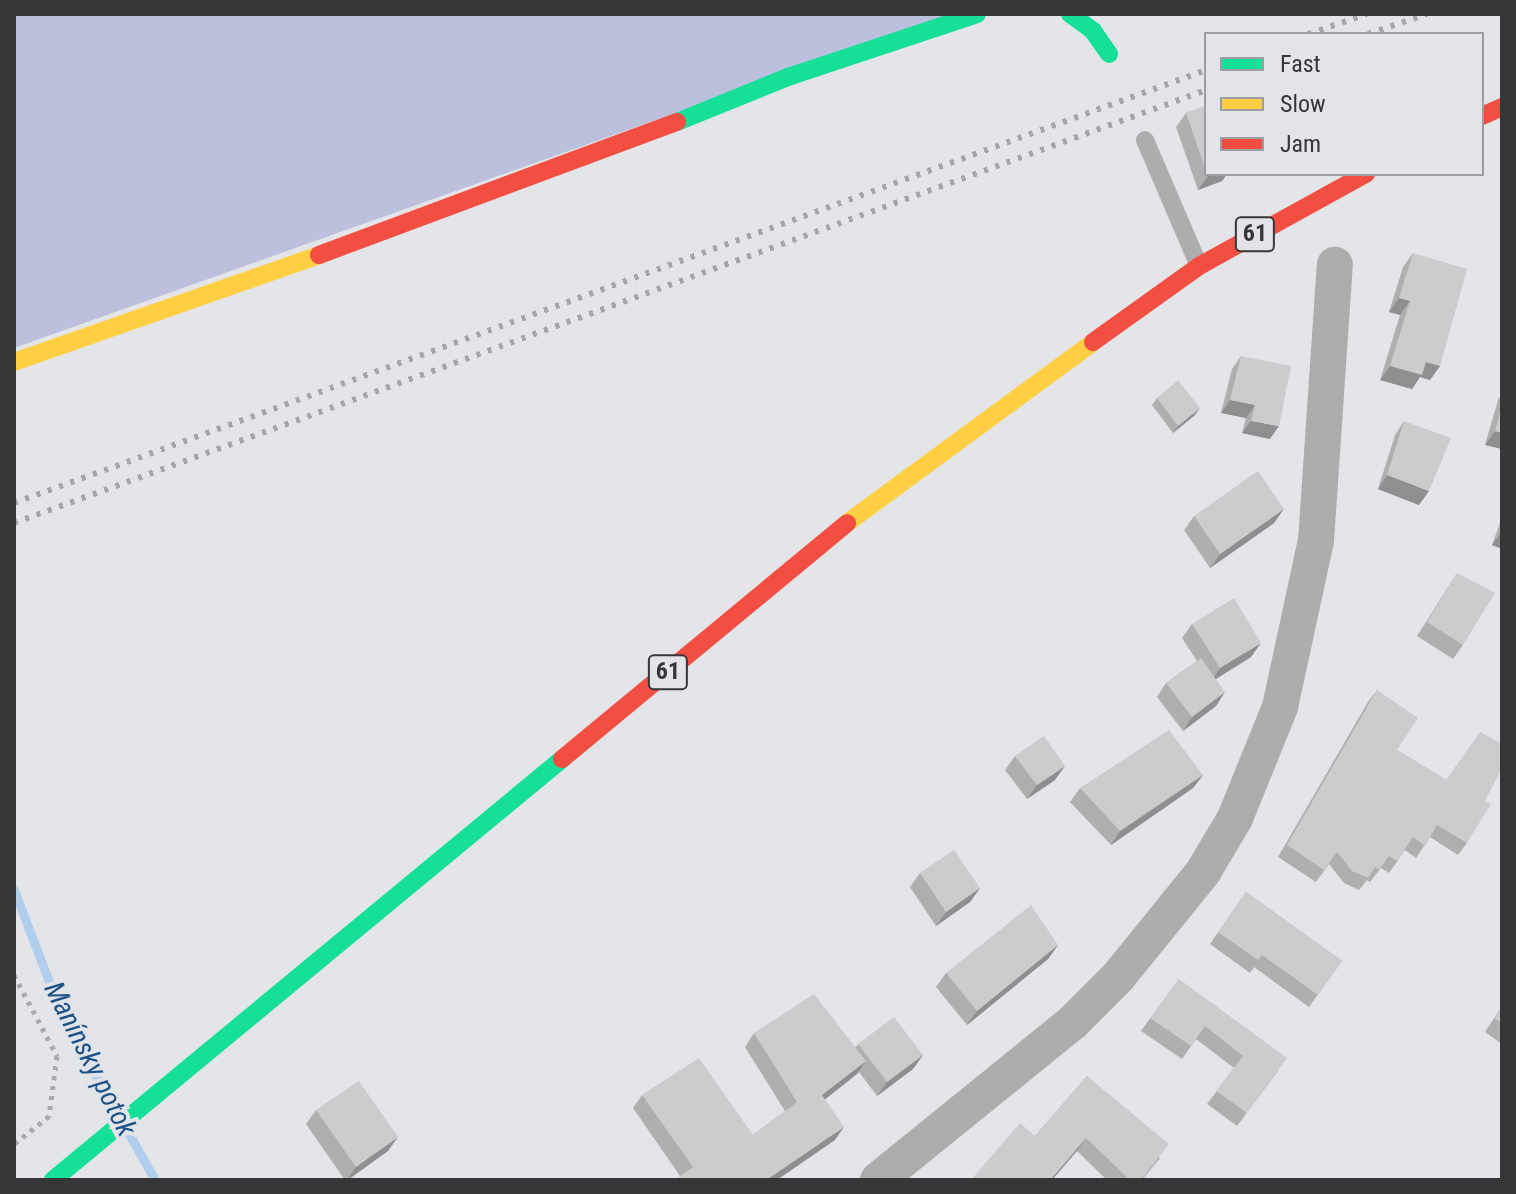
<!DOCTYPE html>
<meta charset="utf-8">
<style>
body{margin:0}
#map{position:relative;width:1516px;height:1194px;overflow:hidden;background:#e4e5e8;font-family:"Roboto Condensed",sans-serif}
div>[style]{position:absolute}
.forest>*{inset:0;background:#bcc0dd}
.stream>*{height:9px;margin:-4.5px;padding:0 4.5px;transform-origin:4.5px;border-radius:4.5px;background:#b2ceed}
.path>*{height:5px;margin-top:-2.5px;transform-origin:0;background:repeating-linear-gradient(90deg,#a9aaab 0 4px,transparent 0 10px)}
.lane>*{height:18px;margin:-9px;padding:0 9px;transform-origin:9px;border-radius:9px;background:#adadad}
.street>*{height:36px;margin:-18px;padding:0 18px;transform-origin:18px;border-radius:18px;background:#adadad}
.fast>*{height:18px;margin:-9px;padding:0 9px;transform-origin:9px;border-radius:9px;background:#16e098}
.slow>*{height:18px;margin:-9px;padding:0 9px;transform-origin:9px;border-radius:9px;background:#ffcf43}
.jam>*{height:18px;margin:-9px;padding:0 9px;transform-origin:9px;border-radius:9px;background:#f24e42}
.rail>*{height:6px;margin-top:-3px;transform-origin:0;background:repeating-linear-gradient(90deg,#a5a6a7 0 4px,transparent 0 12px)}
.wall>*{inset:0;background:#afafb0}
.shaded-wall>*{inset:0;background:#8f8e90}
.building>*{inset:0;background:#cccbcd}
span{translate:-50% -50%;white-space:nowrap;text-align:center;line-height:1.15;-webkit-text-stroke:8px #e3e4e9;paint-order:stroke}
.shield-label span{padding:2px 6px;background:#e3e4e9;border:2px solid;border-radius:6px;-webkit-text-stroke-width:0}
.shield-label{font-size:24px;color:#353638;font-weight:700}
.water-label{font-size:28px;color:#1b5388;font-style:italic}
.frame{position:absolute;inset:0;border:16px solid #353638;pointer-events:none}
.legend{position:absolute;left:1204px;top:32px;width:280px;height:144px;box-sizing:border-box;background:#e3e4e9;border:2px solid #9d9ea2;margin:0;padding:10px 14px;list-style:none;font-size:24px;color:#353638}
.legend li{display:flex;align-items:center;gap:16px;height:40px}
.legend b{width:40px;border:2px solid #9d9ea2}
</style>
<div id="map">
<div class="forest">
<i style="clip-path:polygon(14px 14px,954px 14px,14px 348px)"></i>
</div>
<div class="stream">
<i style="left:14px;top:890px;width:137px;rotate:69.1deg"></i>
<i style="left:63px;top:1018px;width:107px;rotate:60.3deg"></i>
<i style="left:129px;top:1134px;width:53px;rotate:60.5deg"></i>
</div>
<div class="path">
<i style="left:14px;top:975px;width:92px;rotate:62deg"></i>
<i style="left:57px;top:1056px;width:61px;rotate:97.6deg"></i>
<i style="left:49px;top:1116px;width:45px;rotate:141.3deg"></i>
</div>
<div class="lane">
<i style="left:1145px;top:140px;width:137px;rotate:66.8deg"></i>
</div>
<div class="street">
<i style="left:878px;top:1180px;width:251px;rotate:-39deg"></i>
<i style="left:1073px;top:1022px;width:64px;rotate:-45deg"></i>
<i style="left:1118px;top:977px;width:135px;rotate:-51deg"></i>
<i style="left:1203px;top:872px;width:63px;rotate:-59.3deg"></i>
<i style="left:1235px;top:818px;width:120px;rotate:-67.9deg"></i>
<i style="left:1280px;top:707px;width:170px;rotate:-77.8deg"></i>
<i style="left:1316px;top:541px;width:277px;rotate:-86.1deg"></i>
</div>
<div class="fast">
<i style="left:1070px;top:14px;width:29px;rotate:36deg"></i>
<i style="left:1093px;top:31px;width:28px;rotate:55deg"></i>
<i style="left:677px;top:122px;width:120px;rotate:-22.1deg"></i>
<i style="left:788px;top:77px;width:199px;rotate:-18.4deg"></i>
<i style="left:53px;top:1180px;width:661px;rotate:-39.59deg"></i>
</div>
<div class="slow">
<i style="left:14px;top:362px;width:323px;rotate:-19.3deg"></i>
<i style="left:847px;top:523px;width:305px;rotate:-36.3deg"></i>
</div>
<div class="jam">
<i style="left:1482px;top:116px;width:22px;rotate:-24deg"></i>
<i style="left:319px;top:255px;width:382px;rotate:-20.4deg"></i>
<i style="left:1093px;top:342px;width:130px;rotate:-35.6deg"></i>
<i style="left:1199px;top:266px;width:191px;rotate:-28.9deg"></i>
<i style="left:562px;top:759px;width:370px;rotate:-39.6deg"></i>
</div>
<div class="rail">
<i style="left:1308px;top:34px;width:62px;rotate:-18.7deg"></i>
<i style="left:1368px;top:34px;width:62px;rotate:-18.7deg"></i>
<i style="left:14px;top:503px;width:1268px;rotate:-19.96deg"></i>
<i style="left:14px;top:523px;width:1268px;rotate:-19.96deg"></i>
</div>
<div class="wall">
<i style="clip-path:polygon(1206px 106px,1206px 174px,1227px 174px,1222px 181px,1198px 190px,1176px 127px,1186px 113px)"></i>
<i style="clip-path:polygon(1413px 253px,1440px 366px,1430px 380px,1420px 377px,1412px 389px,1380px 380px,1400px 315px,1389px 312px,1403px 267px)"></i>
<i style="clip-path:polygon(1241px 356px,1270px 439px,1242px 433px,1246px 418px,1221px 413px,1232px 369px)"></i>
<i style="clip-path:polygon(1502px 393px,1502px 449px,1485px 445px,1498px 400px)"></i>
<i style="clip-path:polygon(1157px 398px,1195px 415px,1173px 433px,1152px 405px)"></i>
<i style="clip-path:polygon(1404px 421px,1419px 505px,1378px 489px,1395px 435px)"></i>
<i style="clip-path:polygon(1194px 516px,1274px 523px,1210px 568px,1184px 530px)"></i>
<i style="clip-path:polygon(1502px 517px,1502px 549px,1492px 545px)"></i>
<i style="clip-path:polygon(1457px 573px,1463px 645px,1453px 659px,1417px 636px)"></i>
<i style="clip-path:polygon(1192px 624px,1251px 657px,1216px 679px,1216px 706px,1183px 731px,1157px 697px,1166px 683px,1197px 661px,1182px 638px)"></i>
<i style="clip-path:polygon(1377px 690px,1397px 750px,1446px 780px,1485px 801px,1467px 843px,1458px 855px,1430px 837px,1416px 858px,1405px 850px,1389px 873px,1381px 868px,1370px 882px,1367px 880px,1359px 890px,1344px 883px,1329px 864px,1316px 882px,1278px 857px,1368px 702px)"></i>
<i style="clip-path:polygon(1015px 756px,1055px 780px,1027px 799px,1005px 770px)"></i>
<i style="clip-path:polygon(1203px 775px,1193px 788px,1111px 845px,1070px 802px,1080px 788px)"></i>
<i style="clip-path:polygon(920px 873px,980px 888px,970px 902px,936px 926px,910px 887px)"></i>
<i style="clip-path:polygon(1246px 892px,1342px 961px,1309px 1007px,1254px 967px,1250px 973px,1210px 944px)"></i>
<i style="clip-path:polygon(1058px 945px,1048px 959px,967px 1025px,936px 987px,946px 973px)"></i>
<i style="clip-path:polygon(1179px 979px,1278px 1071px,1237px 1126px,1207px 1104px,1234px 1068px,1196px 1039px,1182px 1059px,1141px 1031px)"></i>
<i style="clip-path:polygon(1502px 1006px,1502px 1044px,1485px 1032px)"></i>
<i style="clip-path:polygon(754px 1033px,856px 1047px,858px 1044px,923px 1055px,913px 1069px,877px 1096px,859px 1072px,825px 1099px,835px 1140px,680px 1176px,633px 1108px,642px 1095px,753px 1135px,785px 1111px,745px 1047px)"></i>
<i style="clip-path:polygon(1087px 1076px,1160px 1158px,1142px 1180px,1107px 1180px,1077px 1151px,1035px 1136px)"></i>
<i style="clip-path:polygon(316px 1110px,388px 1151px,348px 1180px,345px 1180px,306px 1124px)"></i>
</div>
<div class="shaded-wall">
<i style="clip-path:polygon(1213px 174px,1227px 174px,1222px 181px,1198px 190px,1208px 176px)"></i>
<i style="clip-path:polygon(1399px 298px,1410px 301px,1400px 315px,1389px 312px)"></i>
<i style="clip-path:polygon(1426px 362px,1440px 366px,1430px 380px,1420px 377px,1412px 389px,1380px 380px,1390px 366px)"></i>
<i style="clip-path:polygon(1230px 400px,1255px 405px,1246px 418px,1221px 413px)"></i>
<i style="clip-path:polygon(1200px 408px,1195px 415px,1173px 433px,1178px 426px)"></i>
<i style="clip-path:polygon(1251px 421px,1279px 426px,1270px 439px,1242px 433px)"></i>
<i style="clip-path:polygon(1495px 431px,1502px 433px,1502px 449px,1485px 445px)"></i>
<i style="clip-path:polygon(1387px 475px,1429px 491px,1419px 505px,1378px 489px)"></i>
<i style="clip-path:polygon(1284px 509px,1274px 523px,1210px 568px,1220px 554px)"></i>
<i style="clip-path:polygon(1500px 534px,1502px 535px,1502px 549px,1492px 545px)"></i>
<i style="clip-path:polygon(1261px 643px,1251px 657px,1211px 682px,1220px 668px)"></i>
<i style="clip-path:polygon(1225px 692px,1216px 706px,1183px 731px,1192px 717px)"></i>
<i style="clip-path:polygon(1065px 766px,1055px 780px,1027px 799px,1037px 785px)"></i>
<i style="clip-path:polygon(1203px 775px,1193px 788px,1111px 845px,1120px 831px)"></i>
<i style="clip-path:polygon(980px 888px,970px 902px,936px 926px,946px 912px)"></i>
<i style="clip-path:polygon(1058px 945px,1048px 959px,967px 1025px,977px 1011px)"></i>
<i style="clip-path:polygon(923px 1055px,913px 1069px,877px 1096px,887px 1082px)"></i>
<i style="clip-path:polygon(866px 1061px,857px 1074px,813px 1109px,822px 1095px)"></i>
<i style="clip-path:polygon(844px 1127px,835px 1140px,777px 1180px,766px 1180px)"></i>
<i style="clip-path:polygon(398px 1137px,388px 1151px,347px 1180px,356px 1167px)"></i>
<i style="clip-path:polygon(1086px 1138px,1077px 1151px,1052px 1180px,1050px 1180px)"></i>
</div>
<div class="building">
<i style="clip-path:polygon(1206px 106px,1206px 171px,1186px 113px)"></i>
<i style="clip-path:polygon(1413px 253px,1467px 269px,1440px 366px,1426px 362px,1422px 375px,1390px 366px,1410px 301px,1399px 298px)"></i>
<i style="clip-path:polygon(1241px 356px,1291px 366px,1279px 426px,1251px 421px,1255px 405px,1230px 400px)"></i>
<i style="clip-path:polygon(1178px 380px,1200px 408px,1178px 426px,1157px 398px)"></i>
<i style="clip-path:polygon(1502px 405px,1502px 433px,1495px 431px)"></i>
<i style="clip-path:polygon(1404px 421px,1451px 438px,1429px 491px,1387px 475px)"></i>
<i style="clip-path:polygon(1258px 471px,1284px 509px,1220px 554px,1194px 516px)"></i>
<i style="clip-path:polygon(1457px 573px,1495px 593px,1463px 645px,1427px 622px)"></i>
<i style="clip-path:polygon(1234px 598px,1261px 643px,1220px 668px,1192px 624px)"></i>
<i style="clip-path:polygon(1201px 658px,1225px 692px,1192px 717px,1166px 683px)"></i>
<i style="clip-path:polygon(1377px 690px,1418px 718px,1397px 750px,1446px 780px,1480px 732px,1502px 744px,1502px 768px,1485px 801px,1491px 804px,1467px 843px,1437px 825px,1425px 846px,1413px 837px,1397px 861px,1389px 856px,1379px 870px,1375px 867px,1368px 878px,1352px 871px,1337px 852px,1324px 870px,1287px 845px)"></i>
<i style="clip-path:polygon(1169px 730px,1203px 775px,1120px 831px,1080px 788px)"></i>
<i style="clip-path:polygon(1044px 736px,1065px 766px,1037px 785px,1015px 756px)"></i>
<i style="clip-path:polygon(954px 850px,980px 888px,946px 912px,920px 873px)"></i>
<i style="clip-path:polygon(1246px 892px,1342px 961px,1318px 995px,1262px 955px,1258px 960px,1218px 932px)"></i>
<i style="clip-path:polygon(1031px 905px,1058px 945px,977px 1011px,946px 973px)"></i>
<i style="clip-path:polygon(1179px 979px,1287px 1058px,1247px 1113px,1216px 1091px,1243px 1056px,1205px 1026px,1191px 1046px,1150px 1018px)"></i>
<i style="clip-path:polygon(814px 994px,866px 1061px,822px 1095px,844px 1127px,766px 1180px,675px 1180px,693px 1167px,642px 1095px,699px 1058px,753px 1135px,797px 1102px,754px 1033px)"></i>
<i style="clip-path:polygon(1502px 1007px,1502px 1023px,1494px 1018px)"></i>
<i style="clip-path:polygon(894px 1017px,923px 1055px,887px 1082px,858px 1044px)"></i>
<i style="clip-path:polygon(1087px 1076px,1169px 1144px,1141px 1180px,1130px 1180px,1086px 1138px,1050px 1180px,971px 1180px,1020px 1123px,1035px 1136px)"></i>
<i style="clip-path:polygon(359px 1081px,398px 1137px,356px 1167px,316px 1110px)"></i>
</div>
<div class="shield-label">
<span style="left:1255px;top:234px">61</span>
<span style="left:668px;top:672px">61</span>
</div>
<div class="water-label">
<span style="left:90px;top:1059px;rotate:63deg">Manínsky potok</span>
</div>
<div class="frame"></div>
<ul class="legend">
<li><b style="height:10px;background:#16e098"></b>Fast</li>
<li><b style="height:10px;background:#ffcf43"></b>Slow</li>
<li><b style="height:10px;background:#f24e42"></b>Jam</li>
</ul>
</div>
